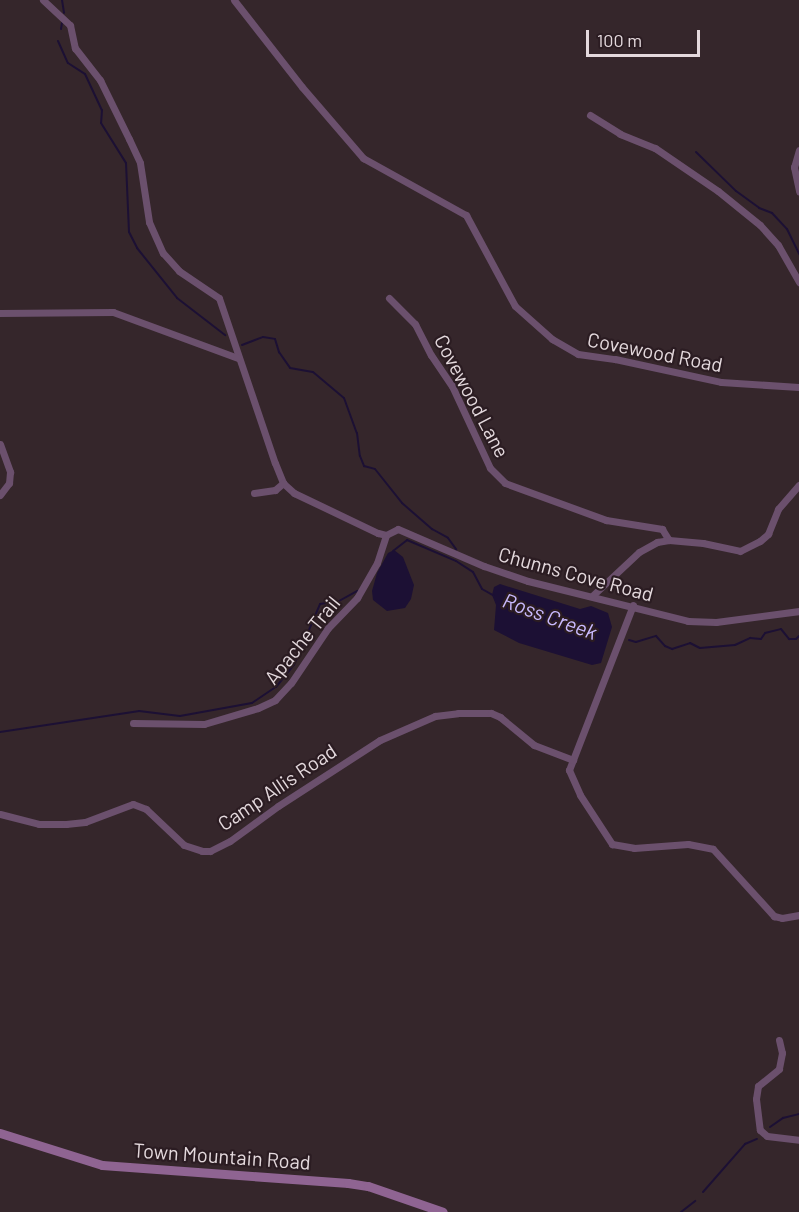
<!DOCTYPE html>
<style>
body{margin:0}
#map{position:relative;width:799px;height:1212px;overflow:hidden;background:#35262b;font-family:Barlow,sans-serif}
div>[style]{position:absolute}
.water>*{inset:0;background:#1c1034}
.stream>*{height:2px;margin:-1px;padding:0 1px;transform-origin:1px;border-radius:1px;background:#1c1034}
.minor>*{height:7px;margin:-3.5px;padding:0 3.5px;transform-origin:3.5px;border-radius:3.5px;background:#6b506d}
.secondary>*{height:9px;margin:-4.5px;padding:0 4.5px;transform-origin:4.5px;border-radius:4.5px;background:#8f6492}
span{translate:-50% -50%;white-space:nowrap;text-align:center;line-height:1.15;-webkit-text-stroke:4.5px #2b1c22;paint-order:stroke}
.street-label{font-size:20px;color:#e4d9dd}
.water-label{font-size:21px;color:#c9baff;font-style:italic}
.scale{position:absolute;left:586px;top:30px;width:114px;height:27px;box-sizing:border-box;border:3px solid #e4d9dd;border-top:0;padding-left:8px;font-size:18px;line-height:21px;white-space:nowrap;color:#e4d9dd;-webkit-text-stroke:4px #2b1c22;paint-order:stroke}
</style>
<div id="map">
<div class="water">
<i style="clip-path:polygon(394px 550px,403px 557px,414px 585px,411px 599px,405px 608px,387px 611px,373px 600px,372px 591px,377px 573px,388px 553px)"></i>
<i style="clip-path:polygon(500px 584px,580px 609px,591px 606px,608px 613px,612px 627px,601px 663px,592px 665px,519px 643px,494px 630px,496px 605px,492px 595px,494px 587px)"></i>
</div>
<div class="stream">
<i style="left:62px;top:0;width:13px;rotate:81deg"></i>
<i style="left:61px;top:29px;width:6px;rotate:-81deg"></i>
<i style="left:58px;top:41px;width:24px;rotate:66deg"></i>
<i style="left:68px;top:63px;width:20px;rotate:33deg"></i>
<i style="left:85px;top:74px;width:40px;rotate:65deg"></i>
<i style="left:102px;top:110px;width:13px;rotate:94deg"></i>
<i style="left:101px;top:123px;width:47px;rotate:58deg"></i>
<i style="left:126px;top:163px;width:69px;rotate:87.5deg"></i>
<i style="left:129px;top:232px;width:18px;rotate:63deg"></i>
<i style="left:137px;top:248px;width:64px;rotate:51.3deg"></i>
<i style="left:177px;top:298px;width:61px;rotate:37.6deg"></i>
<i style="left:696px;top:152px;width:56px;rotate:44.3deg"></i>
<i style="left:736px;top:191px;width:29px;rotate:36deg"></i>
<i style="left:759px;top:208px;width:14px;rotate:21deg"></i>
<i style="left:772px;top:213px;width:22px;rotate:47deg"></i>
<i style="left:787px;top:229px;width:28px;rotate:64deg"></i>
<i style="left:242px;top:345px;width:22px;rotate:-21deg"></i>
<i style="left:263px;top:337px;width:12px;rotate:9deg"></i>
<i style="left:275px;top:339px;width:14px;rotate:73deg"></i>
<i style="left:279px;top:352px;width:19px;rotate:55deg"></i>
<i style="left:290px;top:368px;width:23px;rotate:10deg"></i>
<i style="left:313px;top:372px;width:40px;rotate:40deg"></i>
<i style="left:344px;top:398px;width:37px;rotate:70deg"></i>
<i style="left:357px;top:433px;width:23px;rotate:83deg"></i>
<i style="left:360px;top:456px;width:11px;rotate:68deg"></i>
<i style="left:364px;top:466px;width:11px;rotate:15deg"></i>
<i style="left:375px;top:469px;width:43px;rotate:51.5deg"></i>
<i style="left:402px;top:503px;width:40px;rotate:41deg"></i>
<i style="left:432px;top:529px;width:18px;rotate:29deg"></i>
<i style="left:448px;top:538px;width:14px;rotate:54deg"></i>
<i style="left:393px;top:551px;width:18px;rotate:-38deg"></i>
<i style="left:407px;top:540px;width:53px;rotate:23.2deg"></i>
<i style="left:456px;top:561px;width:20px;rotate:33deg"></i>
<i style="left:473px;top:572px;width:19px;rotate:62deg"></i>
<i style="left:482px;top:589px;width:13px;rotate:29deg"></i>
<i style="left:629px;top:640px;width:7px;rotate:16deg"></i>
<i style="left:636px;top:642px;width:21px;rotate:-17deg"></i>
<i style="left:656px;top:636px;width:13px;rotate:48deg"></i>
<i style="left:665px;top:646px;width:8px;rotate:23deg"></i>
<i style="left:672px;top:649px;width:19px;rotate:-18deg"></i>
<i style="left:690px;top:643px;width:11px;rotate:27deg"></i>
<i style="left:700px;top:648px;width:35px;rotate:-5deg"></i>
<i style="left:735px;top:645px;width:17px;rotate:-25deg"></i>
<i style="left:750px;top:638px;width:11px;rotate:5deg"></i>
<i style="left:761px;top:639px;width:7px;rotate:-56deg"></i>
<i style="left:765px;top:633px;width:16px;rotate:-14deg"></i>
<i style="left:781px;top:629px;width:13px;rotate:51deg"></i>
<i style="left:789px;top:639px;width:7px"></i>
<i style="left:796px;top:639px;width:4px;rotate:-45deg"></i>
<i style="left:0;top:732px;width:141px;rotate:-8.6deg"></i>
<i style="left:139px;top:711px;width:41px;rotate:7deg"></i>
<i style="left:180px;top:716px;width:73px;rotate:-10.2deg"></i>
<i style="left:252px;top:703px;width:29px;rotate:-34deg"></i>
<i style="left:276px;top:687px;width:28px;rotate:-51deg"></i>
<i style="left:294px;top:665px;width:66px;rotate:-66.9deg"></i>
<i style="left:320px;top:604px;width:19px;rotate:-9deg"></i>
<i style="left:339px;top:601px;width:21px;rotate:-29deg"></i>
<i style="left:770px;top:1127px;width:16px;rotate:-35deg"></i>
<i style="left:783px;top:1118px;width:16px;rotate:-14deg"></i>
<i style="left:703px;top:1192px;width:64px;rotate:-48.8deg"></i>
<i style="left:745px;top:1144px;width:13px;rotate:-23deg"></i>
<i style="left:681px;top:1212px;width:18px;rotate:-38deg"></i>
</div>
<div class="minor">
<i style="left:43px;top:0;width:37px;rotate:43deg"></i>
<i style="left:70px;top:25px;width:24px;rotate:78deg"></i>
<i style="left:75px;top:48px;width:41px;rotate:52deg"></i>
<i style="left:100px;top:80px;width:66px;rotate:63.8deg"></i>
<i style="left:129px;top:139px;width:26px;rotate:65deg"></i>
<i style="left:140px;top:163px;width:60px;rotate:81.3deg"></i>
<i style="left:149px;top:222px;width:34px;rotate:66deg"></i>
<i style="left:163px;top:253px;width:24px;rotate:48deg"></i>
<i style="left:179px;top:271px;width:48px;rotate:34deg"></i>
<i style="left:219px;top:298px;width:174px;rotate:71.3deg"></i>
<i style="left:275px;top:463px;width:22px;rotate:68deg"></i>
<i style="left:283px;top:483px;width:15px;rotate:42deg"></i>
<i style="left:294px;top:493px;width:93px;rotate:25.5deg"></i>
<i style="left:378px;top:533px;width:8px;rotate:14deg"></i>
<i style="left:386px;top:535px;width:13px;rotate:-27deg"></i>
<i style="left:398px;top:529px;width:94px;rotate:23.3deg"></i>
<i style="left:484px;top:566px;width:46px;rotate:18.8deg"></i>
<i style="left:528px;top:581px;width:165px;rotate:14deg"></i>
<i style="left:688px;top:621px;width:28px;rotate:2deg"></i>
<i style="left:716px;top:622px;width:84px;rotate:-7.5deg"></i>
<i style="left:234px;top:0;width:110px;rotate:52deg"></i>
<i style="left:302px;top:87px;width:94px;rotate:49.3deg"></i>
<i style="left:363px;top:158px;width:118px;rotate:29deg"></i>
<i style="left:466px;top:215px;width:103px;rotate:61.7deg"></i>
<i style="left:515px;top:306px;width:50px;rotate:41.7deg"></i>
<i style="left:552px;top:339px;width:30px;rotate:30deg"></i>
<i style="left:578px;top:354px;width:37px;rotate:8deg"></i>
<i style="left:615px;top:359px;width:108px;rotate:12.2deg"></i>
<i style="left:721px;top:382px;width:78px;rotate:3.7deg"></i>
<i style="left:590px;top:115px;width:36px;rotate:32deg"></i>
<i style="left:620px;top:134px;width:38px;rotate:22deg"></i>
<i style="left:655px;top:148px;width:76px;rotate:34.3deg"></i>
<i style="left:718px;top:191px;width:54px;rotate:39deg"></i>
<i style="left:760px;top:225px;width:27px;rotate:48deg"></i>
<i style="left:778px;top:245px;width:43px;rotate:60.4deg"></i>
<i style="left:799px;top:150px;width:18px;rotate:106deg"></i>
<i style="left:794px;top:167px;width:25px;rotate:78deg"></i>
<i style="left:389px;top:298px;width:37px;rotate:45deg"></i>
<i style="left:415px;top:324px;width:35px;rotate:63deg"></i>
<i style="left:431px;top:355px;width:37px;rotate:56deg"></i>
<i style="left:452px;top:386px;width:90px;rotate:65.1deg"></i>
<i style="left:490px;top:468px;width:21px;rotate:45deg"></i>
<i style="left:505px;top:483px;width:108px;rotate:20.1deg"></i>
<i style="left:606px;top:520px;width:57px;rotate:9.1deg"></i>
<i style="left:662px;top:529px;width:13px;rotate:58deg"></i>
<i style="left:0;top:313px;width:113px;rotate:-0.5deg"></i>
<i style="left:113px;top:312px;width:133px;rotate:20.2deg"></i>
<i style="left:0;top:444px;width:30px;rotate:70deg"></i>
<i style="left:10px;top:472px;width:11px;rotate:95deg"></i>
<i style="left:9px;top:483px;width:15px;rotate:127deg"></i>
<i style="left:254px;top:493px;width:21px;rotate:-8deg"></i>
<i style="left:275px;top:490px;width:11px;rotate:-41deg"></i>
<i style="left:592px;top:596px;width:64px;rotate:-43.1deg"></i>
<i style="left:639px;top:552px;width:21px;rotate:-29deg"></i>
<i style="left:657px;top:542px;width:12px;rotate:-9deg"></i>
<i style="left:669px;top:540px;width:34px;rotate:5deg"></i>
<i style="left:703px;top:543px;width:38px;rotate:12deg"></i>
<i style="left:740px;top:551px;width:22px;rotate:-27deg"></i>
<i style="left:760px;top:541px;width:11px;rotate:-41deg"></i>
<i style="left:768px;top:534px;width:27px;rotate:-68deg"></i>
<i style="left:778px;top:509px;width:32px;rotate:-49deg"></i>
<i style="left:633px;top:605px;width:177px;rotate:111.2deg"></i>
<i style="left:569px;top:770px;width:27px;rotate:66deg"></i>
<i style="left:580px;top:795px;width:59px;rotate:56.9deg"></i>
<i style="left:612px;top:844px;width:22px;rotate:10deg"></i>
<i style="left:634px;top:848px;width:54px;rotate:-4.2deg"></i>
<i style="left:688px;top:844px;width:25px;rotate:11deg"></i>
<i style="left:713px;top:849px;width:91px;rotate:47.7deg"></i>
<i style="left:774px;top:916px;width:8px;rotate:14deg"></i>
<i style="left:782px;top:918px;width:17px;rotate:-10deg"></i>
<i style="left:133px;top:723px;width:71px;rotate:0.8deg"></i>
<i style="left:204px;top:724px;width:56px;rotate:-16.5deg"></i>
<i style="left:258px;top:708px;width:19px;rotate:-25deg"></i>
<i style="left:275px;top:700px;width:23px;rotate:-47deg"></i>
<i style="left:291px;top:683px;width:66px;rotate:-56.1deg"></i>
<i style="left:328px;top:628px;width:42px;rotate:-46deg"></i>
<i style="left:357px;top:598px;width:40px;rotate:-60.3deg"></i>
<i style="left:377px;top:563px;width:29px;rotate:-72deg"></i>
<i style="left:0;top:814px;width:40px;rotate:14.4deg"></i>
<i style="left:39px;top:824px;width:27px"></i>
<i style="left:66px;top:824px;width:19px;rotate:-6deg"></i>
<i style="left:85px;top:822px;width:51px;rotate:-20.6deg"></i>
<i style="left:133px;top:804px;width:14px;rotate:21deg"></i>
<i style="left:146px;top:809px;width:52px;rotate:43.5deg"></i>
<i style="left:184px;top:845px;width:19px;rotate:18deg"></i>
<i style="left:202px;top:851px;width:8px"></i>
<i style="left:210px;top:851px;width:22px;rotate:-27deg"></i>
<i style="left:230px;top:841px;width:59px;rotate:-36.1deg"></i>
<i style="left:278px;top:806px;width:121px;rotate:-32.9deg"></i>
<i style="left:380px;top:740px;width:60px;rotate:-23.6deg"></i>
<i style="left:435px;top:716px;width:23px;rotate:-7deg"></i>
<i style="left:458px;top:713px;width:33px"></i>
<i style="left:491px;top:713px;width:10px;rotate:24deg"></i>
<i style="left:500px;top:717px;width:44px;rotate:39.5deg"></i>
<i style="left:534px;top:745px;width:42px;rotate:21deg"></i>
<i style="left:779px;top:1040px;width:13px;rotate:77deg"></i>
<i style="left:782px;top:1053px;width:16px;rotate:101deg"></i>
<i style="left:779px;top:1069px;width:27px;rotate:141deg"></i>
<i style="left:758px;top:1086px;width:13px;rotate:99deg"></i>
<i style="left:756px;top:1099px;width:31px;rotate:83deg"></i>
<i style="left:760px;top:1130px;width:9px;rotate:41deg"></i>
<i style="left:767px;top:1136px;width:32px;rotate:7deg"></i>
</div>
<div class="secondary">
<i style="left:0;top:1133px;width:107px;rotate:17.4deg"></i>
<i style="left:102px;top:1165px;width:247px;rotate:4.2deg"></i>
<i style="left:348px;top:1183px;width:20px;rotate:9deg"></i>
<i style="left:368px;top:1186px;width:79px;rotate:19.1deg"></i>
</div>
<div class="street-label">
<span style="left:655px;top:352px;rotate:11deg">Covewood Road</span>
<span style="left:472px;top:396px;rotate:62deg">Covewood Lane</span>
<span style="left:576px;top:574px;rotate:15deg">Chunns Cove Road</span>
<span style="left:302px;top:640px;rotate:-51deg">Apache Trail</span>
<span style="left:277px;top:787px;rotate:-34deg">Camp Allis Road</span>
<span style="left:222px;top:1156px;rotate:4deg">Town Mountain Road</span>
</div>
<div class="water-label">
<span style="left:550px;top:616px;rotate:20deg">Ross Creek</span>
</div>
<div class="scale">100 m</div>
</div>
